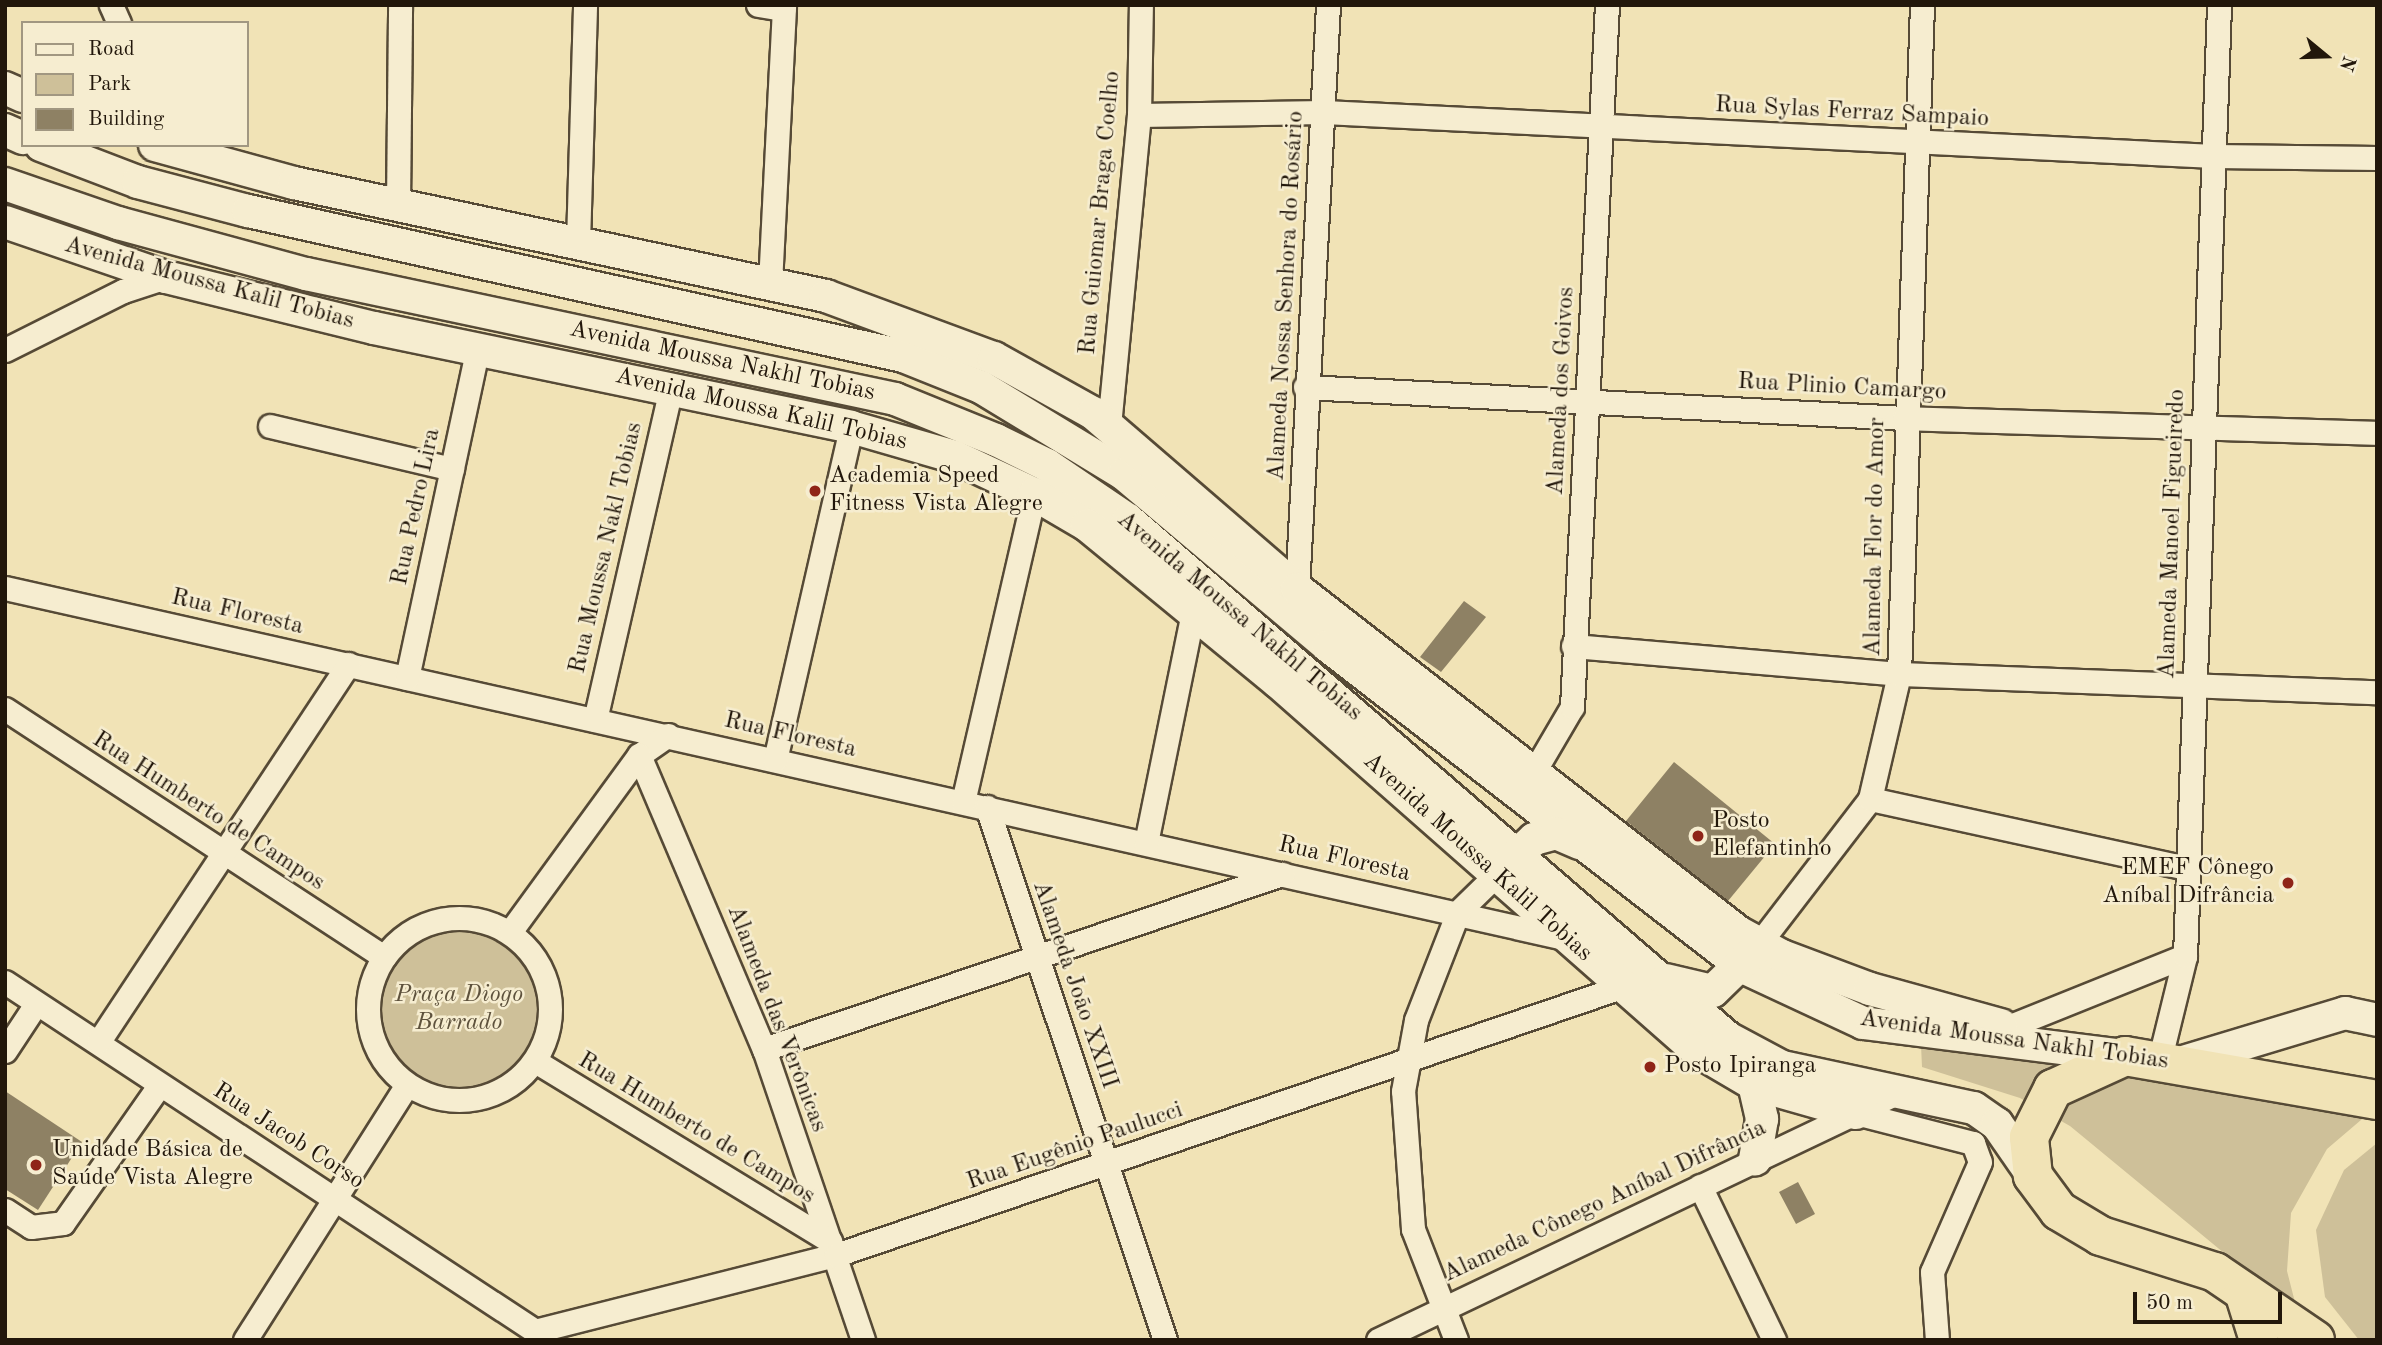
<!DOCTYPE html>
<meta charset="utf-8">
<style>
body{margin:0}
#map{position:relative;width:2382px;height:1345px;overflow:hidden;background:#f1e3b6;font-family:"Old Standard TT",serif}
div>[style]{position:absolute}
.green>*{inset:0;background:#cec099}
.round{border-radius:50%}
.building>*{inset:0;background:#8e8164}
.roads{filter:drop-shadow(2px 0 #564a36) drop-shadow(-2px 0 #564a36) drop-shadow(0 2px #564a36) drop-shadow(0 -2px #564a36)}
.street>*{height:23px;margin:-11.5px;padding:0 11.5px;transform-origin:11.5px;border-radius:11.5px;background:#f6edd0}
.street>.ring{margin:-11.5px;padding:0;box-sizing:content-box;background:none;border:23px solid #f6edd0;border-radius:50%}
.secondary>*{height:32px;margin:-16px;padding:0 16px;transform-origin:16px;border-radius:16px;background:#f6edd0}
.highway>*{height:38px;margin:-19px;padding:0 19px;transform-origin:19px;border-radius:19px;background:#f1e3b6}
.dots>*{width:19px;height:19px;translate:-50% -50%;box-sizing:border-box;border:4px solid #f6edd0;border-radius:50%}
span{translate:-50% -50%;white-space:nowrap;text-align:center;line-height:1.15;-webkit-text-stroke:5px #f6edd0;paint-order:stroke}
.street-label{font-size:24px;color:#22170b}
.poi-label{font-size:24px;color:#22170b}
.left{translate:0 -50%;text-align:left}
.right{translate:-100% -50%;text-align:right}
.park-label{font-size:24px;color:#5e523d;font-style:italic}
.frame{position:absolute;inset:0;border:7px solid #22170b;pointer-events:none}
.legend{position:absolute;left:21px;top:21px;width:228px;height:126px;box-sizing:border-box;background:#f6edd0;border:2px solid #a19781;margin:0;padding:9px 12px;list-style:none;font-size:21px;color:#22170b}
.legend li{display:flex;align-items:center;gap:14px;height:35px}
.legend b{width:35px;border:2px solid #a19781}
.north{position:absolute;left:2291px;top:21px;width:70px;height:70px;-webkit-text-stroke:5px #f6edd0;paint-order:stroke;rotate:109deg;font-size:19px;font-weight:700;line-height:28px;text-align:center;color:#22170b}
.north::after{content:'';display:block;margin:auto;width:24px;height:32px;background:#22170b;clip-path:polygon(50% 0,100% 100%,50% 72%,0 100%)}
.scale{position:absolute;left:2133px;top:1292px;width:149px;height:32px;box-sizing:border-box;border:4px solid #22170b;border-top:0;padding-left:9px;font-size:21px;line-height:24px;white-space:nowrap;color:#22170b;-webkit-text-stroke:5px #f6edd0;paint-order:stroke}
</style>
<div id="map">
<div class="green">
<i class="round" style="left:372px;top:922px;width:174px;height:174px"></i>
<i style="clip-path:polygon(1921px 1045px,2019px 1050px,2368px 1114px,2327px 1149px,2291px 1213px,2287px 1271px,2298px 1314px,2070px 1126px,2020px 1098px,1922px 1067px)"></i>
<i style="clip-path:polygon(2377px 1143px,2377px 1340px,2359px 1340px,2325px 1297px,2316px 1230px,2344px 1170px)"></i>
</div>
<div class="building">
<i style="clip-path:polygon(1464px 601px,1486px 617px,1441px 672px,1420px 657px)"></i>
<i style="clip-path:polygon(1674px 762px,1775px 844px,1728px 901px,1626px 821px)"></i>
<i style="clip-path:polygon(5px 1091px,82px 1142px,38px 1210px,5px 1189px)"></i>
<i style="clip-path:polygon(1798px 1182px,1815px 1214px,1796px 1224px,1779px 1192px)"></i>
</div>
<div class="roads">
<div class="street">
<i style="left:111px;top:5px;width:20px;rotate:66deg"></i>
<i style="left:758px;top:5px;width:26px;rotate:9deg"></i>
<i style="left:1139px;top:115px;width:185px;rotate:-0.9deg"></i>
<i style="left:1324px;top:112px;width:891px;rotate:2.83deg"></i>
<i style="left:2214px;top:156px;width:163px;rotate:0.7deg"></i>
<i style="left:398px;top:205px;width:200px;rotate:-89.4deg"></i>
<i style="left:578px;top:243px;width:238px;rotate:-88.3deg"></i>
<i style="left:770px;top:284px;width:279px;rotate:-87.1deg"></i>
<i style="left:5px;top:350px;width:132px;rotate:-26.6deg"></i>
<i style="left:123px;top:291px;width:45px;rotate:-18deg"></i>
<i style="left:1305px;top:387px;width:600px;rotate:2.96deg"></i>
<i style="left:1904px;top:418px;width:473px;rotate:1.8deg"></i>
<i style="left:270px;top:426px;width:187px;rotate:13.3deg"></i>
<i style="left:1109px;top:426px;width:312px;rotate:-84.5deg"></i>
<i style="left:1139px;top:115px;width:110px;rotate:-89deg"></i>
<i style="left:5px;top:588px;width:1598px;rotate:12.65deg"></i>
<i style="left:1297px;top:589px;width:585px;rotate:-86.96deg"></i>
<i style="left:1573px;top:646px;width:327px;rotate:4.9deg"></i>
<i style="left:1899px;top:674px;width:478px;rotate:2.2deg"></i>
<i style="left:407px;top:678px;width:339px;rotate:-77.9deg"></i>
<i style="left:5px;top:709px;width:453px;rotate:33.2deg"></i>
<i style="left:595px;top:720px;width:341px;rotate:-77.1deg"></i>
<i style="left:668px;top:735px;width:35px;rotate:145deg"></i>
<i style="left:639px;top:755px;width:319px;rotate:67deg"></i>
<i style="left:764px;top:1049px;width:307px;rotate:71.2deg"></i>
<i style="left:775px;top:760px;width:342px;rotate:-77.1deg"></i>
<i style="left:1535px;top:770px;width:73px;rotate:-59.6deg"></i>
<i style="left:1572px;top:707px;width:703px;rotate:-87.15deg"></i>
<i style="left:1870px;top:799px;width:324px;rotate:12.3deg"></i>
<i style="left:963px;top:802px;width:316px;rotate:-77deg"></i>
<i style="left:987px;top:807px;width:562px;rotate:71.53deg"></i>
<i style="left:1146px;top:843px;width:235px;rotate:-78.5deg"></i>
<i class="ring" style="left:368px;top:918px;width:159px;height:159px"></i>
<i style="left:510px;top:932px;width:219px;rotate:-53.9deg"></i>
<i style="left:1758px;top:945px;width:184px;rotate:-52.5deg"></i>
<i style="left:1870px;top:799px;width:128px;rotate:-76.9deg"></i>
<i style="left:1899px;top:674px;width:669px;rotate:-88.03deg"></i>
<i style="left:5px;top:982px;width:635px;rotate:33.36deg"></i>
<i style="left:535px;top:1331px;width:9px;rotate:72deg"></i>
<i style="left:2008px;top:1027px;width:191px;rotate:-21.9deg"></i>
<i style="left:99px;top:1041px;width:452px;rotate:-56.5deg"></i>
<i style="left:764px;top:1049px;width:547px;rotate:-18.67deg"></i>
<i style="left:5px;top:1051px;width:56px;rotate:-56.6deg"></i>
<i style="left:535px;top:1061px;width:346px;rotate:31.4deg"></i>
<i style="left:2159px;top:1062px;width:109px;rotate:-76.2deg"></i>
<i style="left:2185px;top:956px;width:952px;rotate:-87.95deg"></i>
<i style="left:1856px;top:1113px;width:121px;rotate:14.4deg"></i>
<i style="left:1973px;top:1143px;width:20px;rotate:70deg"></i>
<i style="left:1980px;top:1162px;width:120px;rotate:113.6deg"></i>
<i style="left:1932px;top:1272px;width:68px;rotate:85.8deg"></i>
<i style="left:1700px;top:1186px;width:171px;rotate:64.3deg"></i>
<i style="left:5px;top:1210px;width:31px;rotate:33deg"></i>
<i style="left:31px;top:1227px;width:32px;rotate:-7deg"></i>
<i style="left:63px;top:1223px;width:167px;rotate:-55deg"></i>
<i style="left:535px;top:1331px;width:310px;rotate:-14.2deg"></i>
<i style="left:836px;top:1255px;width:833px;rotate:-18.85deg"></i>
<i style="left:245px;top:1340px;width:302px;rotate:-57.6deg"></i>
<i style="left:1378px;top:1340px;width:579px;rotate:-25.46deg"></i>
<i style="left:1456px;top:1340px;width:119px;rotate:-111.2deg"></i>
<i style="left:1413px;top:1229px;width:138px;rotate:-94.1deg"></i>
<i style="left:1403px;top:1091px;width:72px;rotate:-79.6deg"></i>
<i style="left:1416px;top:1020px;width:116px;rotate:-68.7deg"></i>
<i style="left:1458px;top:912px;width:54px;rotate:-44.3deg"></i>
</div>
<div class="secondary">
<i style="left:5px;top:88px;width:20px;rotate:24deg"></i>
<i style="left:5px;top:130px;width:20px;rotate:24deg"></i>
<i style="left:41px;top:145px;width:104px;rotate:20.9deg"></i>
<i style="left:138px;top:182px;width:114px;rotate:14.8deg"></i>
<i style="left:248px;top:211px;width:671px;rotate:12.48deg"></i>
<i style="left:903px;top:356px;width:84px;rotate:21.7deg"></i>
<i style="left:981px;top:387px;width:167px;rotate:31.3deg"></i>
<i style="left:1124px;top:474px;width:267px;rotate:40.1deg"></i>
<i style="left:1328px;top:646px;width:525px;rotate:37.72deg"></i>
<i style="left:1743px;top:967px;width:132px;rotate:25deg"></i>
<i style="left:1863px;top:1023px;width:264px;rotate:7.2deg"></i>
<i style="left:155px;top:145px;width:144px;rotate:15.3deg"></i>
<i style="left:294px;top:183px;width:544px;rotate:11.99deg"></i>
<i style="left:826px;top:296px;width:179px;rotate:20.3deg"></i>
<i style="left:994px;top:358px;width:113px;rotate:29.1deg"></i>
<i style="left:1093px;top:413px;width:269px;rotate:40.8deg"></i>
<i style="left:1297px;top:589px;width:559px;rotate:37.87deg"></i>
<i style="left:1738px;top:932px;width:50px;rotate:28.6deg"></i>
<i style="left:1782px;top:956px;width:94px;rotate:20.6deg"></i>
<i style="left:1870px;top:989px;width:136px;rotate:15.4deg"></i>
<i style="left:5px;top:184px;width:120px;rotate:19deg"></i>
<i style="left:118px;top:223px;width:195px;rotate:15.2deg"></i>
<i style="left:306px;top:274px;width:602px;rotate:11.98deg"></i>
<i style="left:895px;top:399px;width:109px;rotate:22.1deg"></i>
<i style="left:996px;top:440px;width:57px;rotate:26.1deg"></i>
<i style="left:1047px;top:465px;width:98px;rotate:34.2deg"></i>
<i style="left:1128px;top:520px;width:793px;rotate:40.81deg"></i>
<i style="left:1728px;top:1038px;width:61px;rotate:28.2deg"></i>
<i style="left:1782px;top:1067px;width:196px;rotate:12.1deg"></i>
<i style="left:1974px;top:1108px;width:28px;rotate:35deg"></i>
<i style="left:1997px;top:1124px;width:63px;rotate:55.3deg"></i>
<i style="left:5px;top:222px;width:170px;rotate:18.9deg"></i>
<i style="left:166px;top:277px;width:214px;rotate:13.8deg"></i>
<i style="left:374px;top:328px;width:487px;rotate:11.7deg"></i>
<i style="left:851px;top:427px;width:108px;rotate:16.1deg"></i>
<i style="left:955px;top:457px;width:87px;rotate:25.1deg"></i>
<i style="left:1034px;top:494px;width:61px;rotate:30.3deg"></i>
<i style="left:1087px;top:525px;width:246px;rotate:39.4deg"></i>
<i style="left:1277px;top:681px;width:558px;rotate:41.37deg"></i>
<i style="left:1696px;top:1050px;width:67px;rotate:30.4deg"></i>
<i style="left:1754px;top:1084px;width:106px;rotate:15.9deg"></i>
<i style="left:1501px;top:870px;width:45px;rotate:-43.2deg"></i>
<i style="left:1534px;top:839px;width:23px;rotate:-15deg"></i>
<i style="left:1556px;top:833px;width:26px;rotate:23deg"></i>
<i style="left:1666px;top:980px;width:48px;rotate:13.2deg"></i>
<i style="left:1713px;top:991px;width:59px;rotate:-44.3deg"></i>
<i style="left:2173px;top:1065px;width:180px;rotate:-16.8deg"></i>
<i style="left:2345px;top:1013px;width:33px;rotate:12deg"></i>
<i style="left:1754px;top:1084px;width:36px;rotate:77deg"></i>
<i style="left:1762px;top:1119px;width:41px;rotate:99.9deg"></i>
</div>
<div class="highway">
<i style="left:2244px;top:1292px;width:50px;rotate:72.6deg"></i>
<i style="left:2315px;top:1340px;width:121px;rotate:-145.8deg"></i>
<i style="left:2215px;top:1272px;width:120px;rotate:-162.5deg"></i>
<i style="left:2101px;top:1236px;width:49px;rotate:-149.2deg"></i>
<i style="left:2059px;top:1211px;width:44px;rotate:-126.6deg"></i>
<i style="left:2033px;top:1176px;width:39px;rotate:-96deg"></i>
<i style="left:2029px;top:1137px;width:54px;rotate:-63.4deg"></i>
<i style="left:2053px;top:1089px;width:79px;rotate:-24.6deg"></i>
<i style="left:2125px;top:1056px;width:256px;rotate:9.9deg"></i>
</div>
</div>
<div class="dots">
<i style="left:815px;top:491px;background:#8f2418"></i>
<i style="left:1698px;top:836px;background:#8f2418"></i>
<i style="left:2288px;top:883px;background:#8f2418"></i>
<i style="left:1650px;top:1067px;background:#8f2418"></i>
<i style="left:36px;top:1165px;background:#8f2418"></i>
</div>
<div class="street-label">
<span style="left:1852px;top:113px;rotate:3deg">Rua Sylas Ferraz Sampaio</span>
<span style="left:1101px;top:213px;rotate:-85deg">Rua Guiomar Braga Coelho</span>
<span style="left:209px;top:284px;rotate:15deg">Avenida Moussa Kalil Tobias</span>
<span style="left:1287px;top:296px;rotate:-87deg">Alameda Nossa Senhora do Rosário</span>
<span style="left:722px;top:362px;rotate:12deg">Avenida Moussa Nakhl Tobias</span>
<span style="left:1842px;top:388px;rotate:3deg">Rua Plinio Camargo</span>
<span style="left:1562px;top:391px;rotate:-87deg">Alameda dos Goivos</span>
<span style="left:761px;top:410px;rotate:13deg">Avenida Moussa Kalil Tobias</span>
<span style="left:417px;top:507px;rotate:-78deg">Rua Pedro Lira</span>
<span style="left:2173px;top:534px;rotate:-88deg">Alameda Manoel Figueiredo</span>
<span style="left:1876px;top:537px;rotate:-89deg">Alameda Flor do Amor</span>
<span style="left:607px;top:548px;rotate:-77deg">Rua Moussa Nakl Tobias</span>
<span style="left:237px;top:613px;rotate:13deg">Rua Floresta</span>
<span style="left:1239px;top:617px;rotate:40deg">Avenida Moussa Nakhl Tobias</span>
<span style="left:790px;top:736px;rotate:13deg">Rua Floresta</span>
<span style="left:208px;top:812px;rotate:33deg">Rua Humberto de Campos</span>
<span style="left:1477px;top:858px;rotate:42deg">Avenida Moussa Kalil Tobias</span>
<span style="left:1344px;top:860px;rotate:13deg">Rua Floresta</span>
<span style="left:1074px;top:985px;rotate:71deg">Alameda João XXIII</span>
<span style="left:776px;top:1019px;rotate:69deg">Alameda das Verônicas</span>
<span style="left:2014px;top:1041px;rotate:8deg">Avenida Moussa Nakhl Tobias</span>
<span style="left:696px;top:1129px;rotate:31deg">Rua Humberto de Campos</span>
<span style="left:288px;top:1137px;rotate:33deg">Rua Jacob Corso</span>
<span style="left:1075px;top:1147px;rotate:-19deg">Rua Eugênio Paulucci</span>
<span style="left:1605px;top:1202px;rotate:-25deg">Alameda Cônego Aníbal Difrância</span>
</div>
<div class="poi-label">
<span class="left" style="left:829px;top:491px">Academia Speed<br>Fitness Vista Alegre</span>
<span class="left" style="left:1712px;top:836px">Posto<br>Elefantinho</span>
<span class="right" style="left:2274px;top:883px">EMEF Cônego<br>Aníbal Difrância</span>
<span class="left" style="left:1664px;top:1067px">Posto Ipiranga</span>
<span class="left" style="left:52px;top:1165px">Unidade Básica de<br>Saúde Vista Alegre</span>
</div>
<div class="park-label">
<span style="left:459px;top:1010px">Praça Diogo<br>Barrado</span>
</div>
<div class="frame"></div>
<ul class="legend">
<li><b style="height:9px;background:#f6edd0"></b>Road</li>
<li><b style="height:19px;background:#cec099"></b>Park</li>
<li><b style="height:19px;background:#8e8164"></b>Building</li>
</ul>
<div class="north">N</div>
<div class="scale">50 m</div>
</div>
